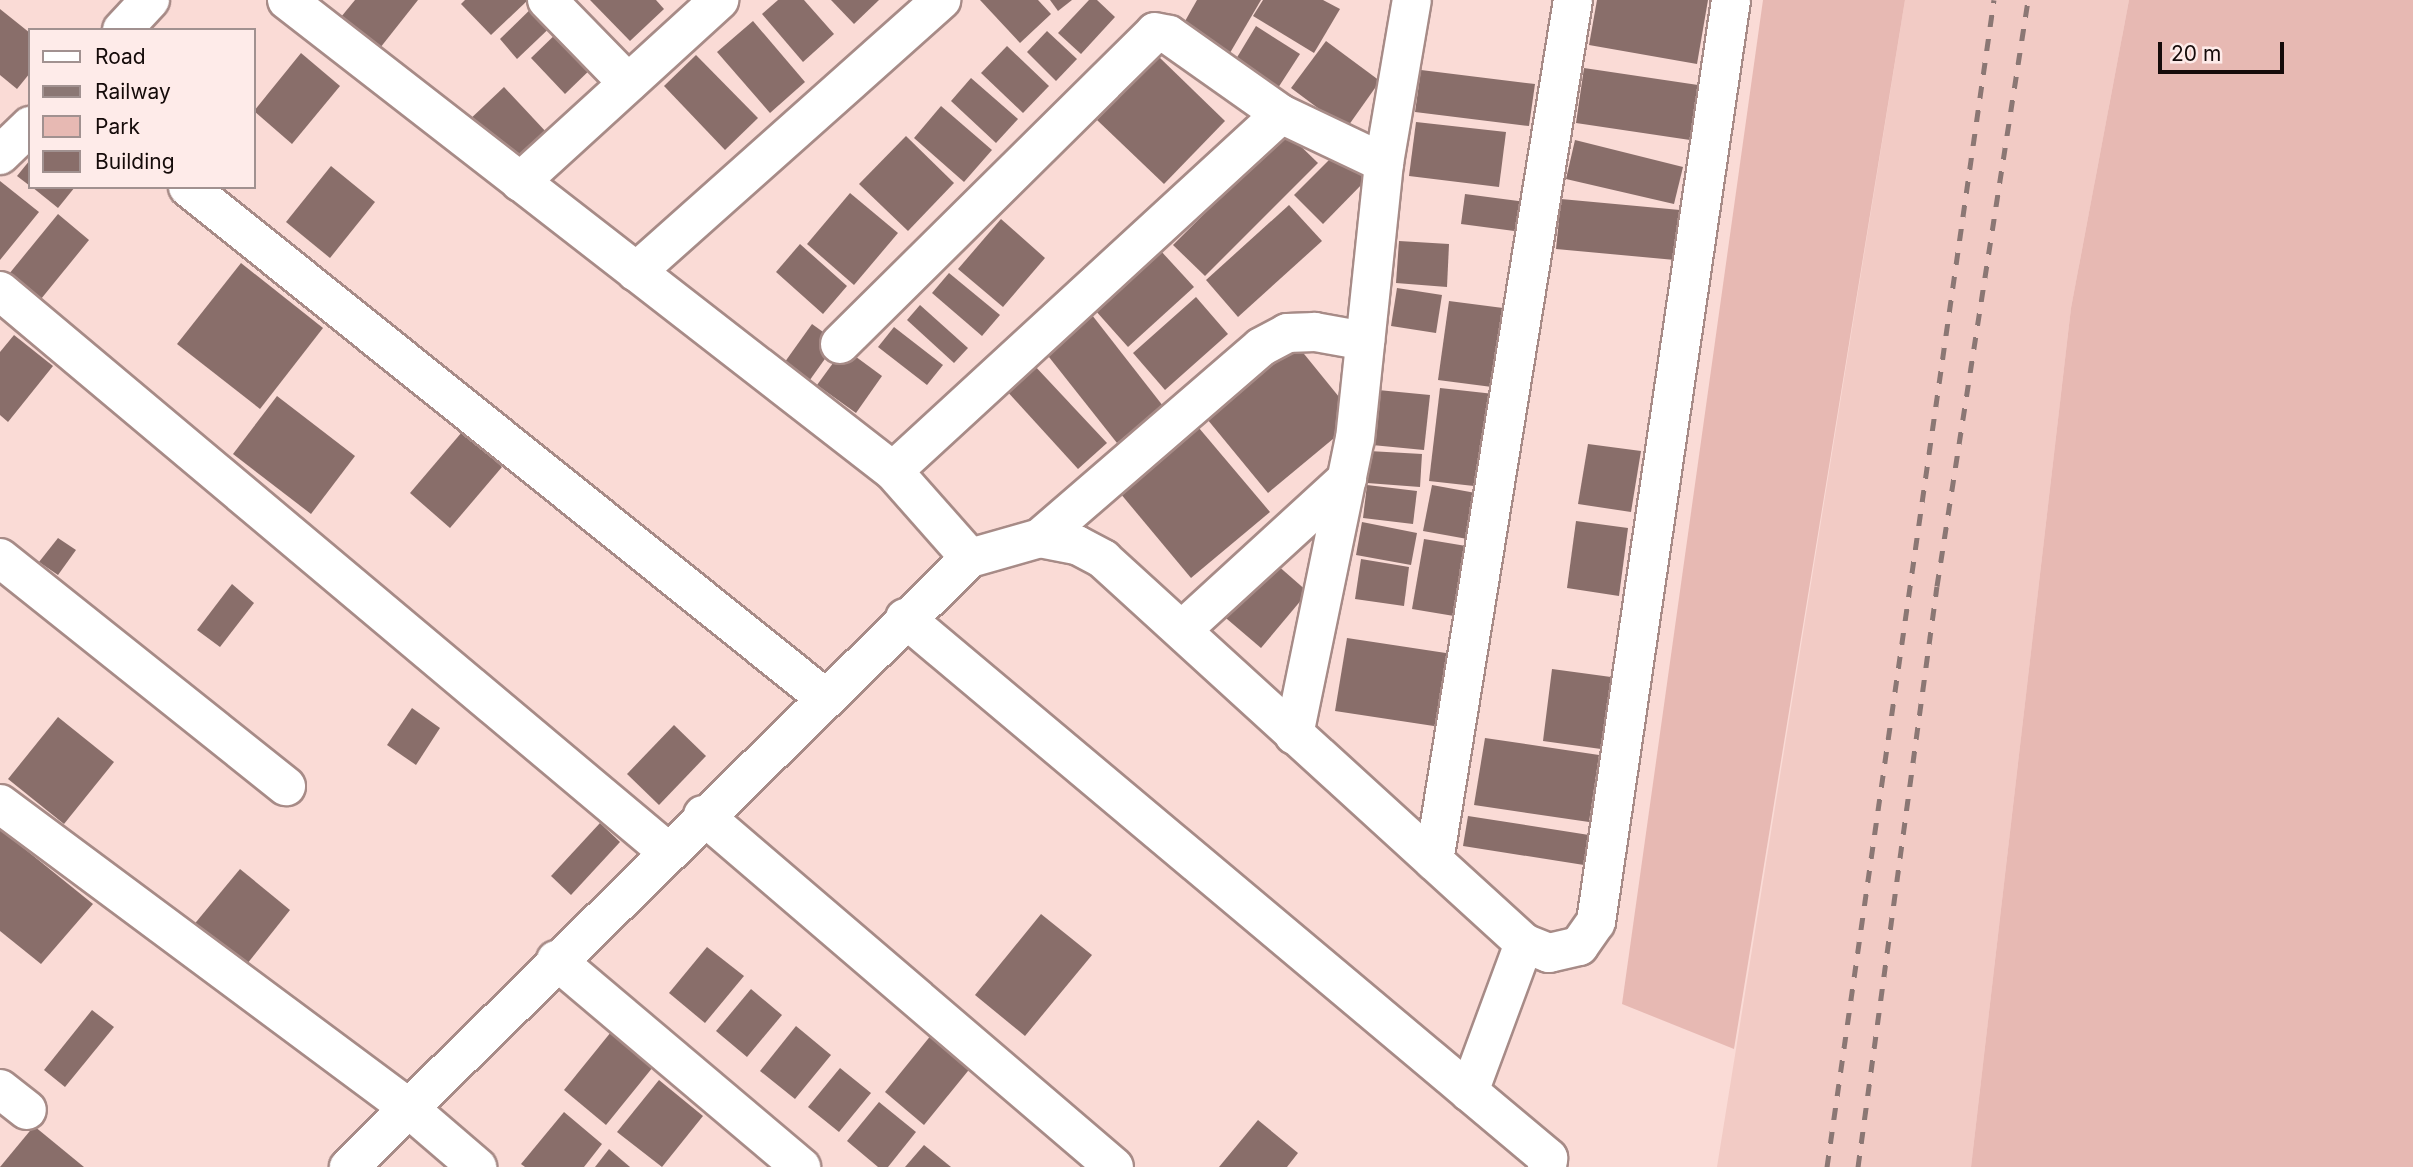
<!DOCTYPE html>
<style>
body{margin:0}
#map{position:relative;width:2413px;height:1167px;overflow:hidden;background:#fadbd6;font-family:Inter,sans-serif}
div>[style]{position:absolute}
.built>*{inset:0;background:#f2cbc5}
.green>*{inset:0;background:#e7b9b3}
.building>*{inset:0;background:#896e6a}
.roads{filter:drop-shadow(2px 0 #a78b87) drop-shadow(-2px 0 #a78b87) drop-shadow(0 2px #a78b87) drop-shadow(0 -2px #a78b87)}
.minor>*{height:38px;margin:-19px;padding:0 19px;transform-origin:19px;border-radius:19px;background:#fff}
.rail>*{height:5px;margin-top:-2.5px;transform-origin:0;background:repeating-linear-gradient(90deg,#8b7774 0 12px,transparent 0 24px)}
span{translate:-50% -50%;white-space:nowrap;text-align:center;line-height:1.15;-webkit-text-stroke:6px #feebe9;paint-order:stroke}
.legend{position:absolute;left:28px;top:28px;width:228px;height:161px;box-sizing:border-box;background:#feebe9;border:2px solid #a19190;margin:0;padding:9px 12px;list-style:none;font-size:21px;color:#150b0a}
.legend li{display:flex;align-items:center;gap:14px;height:35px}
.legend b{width:35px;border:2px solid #a19190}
.scale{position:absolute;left:2158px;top:42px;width:126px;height:32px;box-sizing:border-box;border:4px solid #150b0a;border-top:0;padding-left:9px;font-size:21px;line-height:24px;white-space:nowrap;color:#150b0a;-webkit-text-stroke:5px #feebe9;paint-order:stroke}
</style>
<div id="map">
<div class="built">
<i style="clip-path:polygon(1905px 0,2129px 0,2071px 308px,1971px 1167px,1717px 1167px)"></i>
</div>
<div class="green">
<i style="clip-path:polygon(1763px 0,1905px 0,1734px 1049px,1622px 1004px)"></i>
<i style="clip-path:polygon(2129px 0,2413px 0,2413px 1167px,1971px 1167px,2071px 308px)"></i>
</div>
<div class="building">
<i style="clip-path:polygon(355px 0,418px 0,380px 48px,341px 17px)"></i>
<i style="clip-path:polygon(465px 0,528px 0,491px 35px,461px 4px)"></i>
<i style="clip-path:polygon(540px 0,560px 18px,517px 59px,500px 39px)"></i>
<i style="clip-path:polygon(590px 0,656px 0,664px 9px,630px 41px)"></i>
<i style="clip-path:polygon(778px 0,804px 0,834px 34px,803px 62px,762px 14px)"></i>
<i style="clip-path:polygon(831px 0,879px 0,854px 24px)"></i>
<i style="clip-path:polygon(980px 0,1038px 0,1051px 14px,1020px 43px)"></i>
<i style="clip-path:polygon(1050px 0,1072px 0,1058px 11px)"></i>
<i style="clip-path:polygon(1089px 0,1097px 0,1115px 17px,1081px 54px,1058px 33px)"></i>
<i style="clip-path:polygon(1197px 0,1261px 0,1227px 58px,1180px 30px)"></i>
<i style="clip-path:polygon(1263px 0,1323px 0,1340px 9px,1314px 53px,1253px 16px)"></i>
<i style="clip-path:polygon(1597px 0,1708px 0,1697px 64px,1589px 45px)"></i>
<i style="clip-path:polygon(0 9px,30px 33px,30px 73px,17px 89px,0 75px)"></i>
<i style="clip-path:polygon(753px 21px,805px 82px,770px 113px,717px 52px)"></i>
<i style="clip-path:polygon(564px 26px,598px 62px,565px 94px,531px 58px)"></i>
<i style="clip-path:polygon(1256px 26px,1300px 54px,1276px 91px,1233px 64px)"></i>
<i style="clip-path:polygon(1047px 31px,1077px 59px,1056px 81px,1027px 52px)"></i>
<i style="clip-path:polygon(1326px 41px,1380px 81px,1346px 129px,1291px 88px)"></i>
<i style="clip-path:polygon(1007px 46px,1049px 86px,1023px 113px,981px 73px)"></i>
<i style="clip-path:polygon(301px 53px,340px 86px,292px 144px,254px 111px)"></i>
<i style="clip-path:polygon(696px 55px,758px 118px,725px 150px,664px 86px)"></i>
<i style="clip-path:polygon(1158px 56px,1225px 121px,1164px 184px,1097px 120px)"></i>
<i style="clip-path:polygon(1584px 68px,1698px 85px,1690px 140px,1576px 123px)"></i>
<i style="clip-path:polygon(1421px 70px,1535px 84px,1529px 126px,1415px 112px)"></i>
<i style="clip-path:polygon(971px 78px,1018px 119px,996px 143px,951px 101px)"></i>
<i style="clip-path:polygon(504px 87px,548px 134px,510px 170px,466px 123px)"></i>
<i style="clip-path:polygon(941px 106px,992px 150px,964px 182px,914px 138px)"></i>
<i style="clip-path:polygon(1416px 122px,1506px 132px,1499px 187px,1409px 176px)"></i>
<i style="clip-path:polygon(1286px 132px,1318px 163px,1205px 276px,1173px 245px)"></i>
<i style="clip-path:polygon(906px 136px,954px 183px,908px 231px,859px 184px)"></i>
<i style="clip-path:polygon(1575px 140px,1683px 167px,1674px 204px,1566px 179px)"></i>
<i style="clip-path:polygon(1339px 150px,1368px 178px,1323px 224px,1294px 195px)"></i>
<i style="clip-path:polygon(30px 160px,30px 186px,17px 176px)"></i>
<i style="clip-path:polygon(331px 166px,375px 202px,330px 258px,286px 222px)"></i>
<i style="clip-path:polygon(0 181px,39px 212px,0 260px)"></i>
<i style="clip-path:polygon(32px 187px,75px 187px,58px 208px)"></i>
<i style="clip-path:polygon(850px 193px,898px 233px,854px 285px,807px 244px)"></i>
<i style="clip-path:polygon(1465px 194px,1526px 202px,1522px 232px,1461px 224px)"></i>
<i style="clip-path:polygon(1561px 199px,1680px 210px,1675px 260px,1556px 249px)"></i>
<i style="clip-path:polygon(1289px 205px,1322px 241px,1238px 317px,1206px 280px)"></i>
<i style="clip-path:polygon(58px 214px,89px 240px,41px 299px,9px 274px)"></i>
<i style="clip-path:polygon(1001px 219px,1045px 258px,1003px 307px,958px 269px)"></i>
<i style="clip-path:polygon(1399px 241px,1449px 244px,1447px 287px,1396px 283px)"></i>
<i style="clip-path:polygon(800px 244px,847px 286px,823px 314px,776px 272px)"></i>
<i style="clip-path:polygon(1160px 250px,1194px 287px,1128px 347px,1095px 310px)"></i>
<i style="clip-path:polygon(241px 263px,323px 328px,260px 409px,177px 344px)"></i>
<i style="clip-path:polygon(949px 273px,1000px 315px,982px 336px,932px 293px)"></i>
<i style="clip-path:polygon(1397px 288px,1442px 295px,1436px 333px,1391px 326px)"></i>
<i style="clip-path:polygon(1196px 297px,1228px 334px,1165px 390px,1133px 353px)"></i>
<i style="clip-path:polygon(1449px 301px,1503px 308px,1492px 387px,1438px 380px)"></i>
<i style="clip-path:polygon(920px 305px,968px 348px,954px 363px,907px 320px)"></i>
<i style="clip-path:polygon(1092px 315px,1163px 406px,1117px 443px,1045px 352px)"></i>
<i style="clip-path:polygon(812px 324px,837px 342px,807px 384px,782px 366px)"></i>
<i style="clip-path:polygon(894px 327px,943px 365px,927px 385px,878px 347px)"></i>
<i style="clip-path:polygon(1287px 333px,1357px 419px,1268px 493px,1198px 408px)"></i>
<i style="clip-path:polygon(14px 335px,53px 366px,8px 422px,0 415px,0 352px)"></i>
<i style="clip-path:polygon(844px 348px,882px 376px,856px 413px,817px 385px)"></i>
<i style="clip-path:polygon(1033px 364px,1107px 443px,1078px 469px,1006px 390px)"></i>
<i style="clip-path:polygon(1440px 388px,1494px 394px,1483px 487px,1429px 481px)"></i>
<i style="clip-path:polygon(1378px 390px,1430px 395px,1424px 450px,1372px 445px)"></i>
<i style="clip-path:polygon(277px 396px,355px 456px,311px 514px,233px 454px)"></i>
<i style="clip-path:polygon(1188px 415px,1270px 512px,1191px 578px,1110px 481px)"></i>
<i style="clip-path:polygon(462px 432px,502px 467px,450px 528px,410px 493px)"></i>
<i style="clip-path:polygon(1588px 444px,1641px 451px,1631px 512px,1578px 504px)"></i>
<i style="clip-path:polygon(1369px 451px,1422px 454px,1420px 487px,1367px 483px)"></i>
<i style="clip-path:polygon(1367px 485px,1417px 491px,1413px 524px,1363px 518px)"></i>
<i style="clip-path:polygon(1432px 485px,1492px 496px,1484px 542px,1423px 531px)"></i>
<i style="clip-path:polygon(1576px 521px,1628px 528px,1619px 596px,1567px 588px)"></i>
<i style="clip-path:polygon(1362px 522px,1417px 533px,1411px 565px,1356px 555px)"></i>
<i style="clip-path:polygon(58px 538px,76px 550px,58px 575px,39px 562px)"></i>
<i style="clip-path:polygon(1424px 539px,1478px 548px,1466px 618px,1412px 609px)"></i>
<i style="clip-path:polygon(1268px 557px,1308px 592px,1261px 648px,1220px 613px)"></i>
<i style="clip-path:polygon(1361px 559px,1409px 567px,1404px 606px,1355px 599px)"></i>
<i style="clip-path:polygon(232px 584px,254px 603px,220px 647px,197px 630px)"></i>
<i style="clip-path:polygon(1347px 638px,1459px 655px,1447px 728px,1335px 711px)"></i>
<i style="clip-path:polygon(1552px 669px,1611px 677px,1601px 749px,1543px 741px)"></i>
<i style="clip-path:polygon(412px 708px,440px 728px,416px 765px,387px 745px)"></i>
<i style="clip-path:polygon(58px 717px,114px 762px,64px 824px,8px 779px)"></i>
<i style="clip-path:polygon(674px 725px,706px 756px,659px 805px,627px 774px)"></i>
<i style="clip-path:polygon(1485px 738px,1599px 755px,1589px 822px,1474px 805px)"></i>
<i style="clip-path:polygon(1468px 816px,1589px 835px,1584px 865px,1463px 846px)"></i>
<i style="clip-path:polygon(600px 823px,620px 842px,571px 895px,551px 876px)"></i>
<i style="clip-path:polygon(0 829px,93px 904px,41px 964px,0 931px)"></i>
<i style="clip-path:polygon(240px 869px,290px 910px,243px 969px,192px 927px)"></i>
<i style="clip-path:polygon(1041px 914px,1092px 955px,1025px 1036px,975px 995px)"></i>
<i style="clip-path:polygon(707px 947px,744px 976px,705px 1023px,669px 993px)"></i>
<i style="clip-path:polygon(751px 989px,782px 1015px,747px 1057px,716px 1031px)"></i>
<i style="clip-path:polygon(92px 1010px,114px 1027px,65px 1087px,44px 1070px)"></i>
<i style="clip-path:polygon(796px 1026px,831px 1055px,795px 1099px,760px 1071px)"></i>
<i style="clip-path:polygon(611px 1032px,653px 1067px,606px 1125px,564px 1090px)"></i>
<i style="clip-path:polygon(932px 1034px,972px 1066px,924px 1125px,885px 1092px)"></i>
<i style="clip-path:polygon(840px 1068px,871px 1093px,839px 1132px,808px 1107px)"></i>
<i style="clip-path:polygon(659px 1080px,703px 1116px,662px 1167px,617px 1132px)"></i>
<i style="clip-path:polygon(879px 1102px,916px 1132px,888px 1167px,878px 1167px,847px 1141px)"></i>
<i style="clip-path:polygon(564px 1112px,602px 1144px,584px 1167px,525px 1167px,521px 1164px)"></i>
<i style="clip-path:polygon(1258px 1120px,1298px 1153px,1287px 1167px,1219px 1167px)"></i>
<i style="clip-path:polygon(34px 1126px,84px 1167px,0 1167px)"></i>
<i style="clip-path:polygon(924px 1145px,951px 1167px,905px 1167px)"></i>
<i style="clip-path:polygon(609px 1149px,630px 1167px,595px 1167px)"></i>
</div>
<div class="roads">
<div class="minor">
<i style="left:287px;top:0;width:768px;rotate:37.86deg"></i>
<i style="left:893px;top:471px;width:116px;rotate:48.5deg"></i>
<i style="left:970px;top:558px;width:870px;rotate:135.56deg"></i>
<i style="left:547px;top:0;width:116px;rotate:45.7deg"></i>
<i style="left:122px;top:30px;width:41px;rotate:-47deg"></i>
<i style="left:0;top:155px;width:42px;rotate:-44deg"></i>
<i style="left:520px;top:182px;width:270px;rotate:-42.4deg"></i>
<i style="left:188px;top:187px;width:815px;rotate:38.73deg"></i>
<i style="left:636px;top:272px;width:409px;rotate:-41.7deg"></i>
<i style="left:0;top:291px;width:871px;rotate:40.02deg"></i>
<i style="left:840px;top:344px;width:443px;rotate:-44.7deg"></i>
<i style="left:1155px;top:32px;width:14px;rotate:12deg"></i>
<i style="left:1169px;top:35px;width:137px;rotate:35.2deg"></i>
<i style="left:1281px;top:114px;width:114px;rotate:25.4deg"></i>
<i style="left:893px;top:471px;width:527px;rotate:-42.62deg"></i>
<i style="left:1040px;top:538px;width:292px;rotate:-40.8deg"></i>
<i style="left:1261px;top:347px;width:30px;rotate:-28deg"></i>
<i style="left:1287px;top:333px;width:28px;rotate:-2deg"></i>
<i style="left:1315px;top:332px;width:51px;rotate:10.2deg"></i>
<i style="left:0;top:558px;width:366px;rotate:38.6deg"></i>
<i style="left:970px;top:558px;width:73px;rotate:-15.9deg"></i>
<i style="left:1040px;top:538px;width:38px;rotate:11deg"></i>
<i style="left:1077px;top:545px;width:30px;rotate:28deg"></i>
<i style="left:1103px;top:559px;width:570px;rotate:42.37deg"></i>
<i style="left:1524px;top:943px;width:27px;rotate:22deg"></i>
<i style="left:1549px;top:953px;width:31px;rotate:-13deg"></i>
<i style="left:1579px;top:946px;width:29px;rotate:-55deg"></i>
<i style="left:1596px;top:922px;width:932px;rotate:-81.67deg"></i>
<i style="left:905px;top:618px;width:840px;rotate:40.02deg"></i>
<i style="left:1548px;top:1158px;width:9px;rotate:96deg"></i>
<i style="left:1182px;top:630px;width:224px;rotate:-42.5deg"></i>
<i style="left:1294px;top:735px;width:302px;rotate:-78.4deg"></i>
<i style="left:1355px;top:439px;width:278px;rotate:-84deg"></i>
<i style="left:1384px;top:163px;width:165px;rotate:-80.3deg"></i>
<i style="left:0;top:804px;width:506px;rotate:36.64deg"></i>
<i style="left:406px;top:1106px;width:94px;rotate:40.7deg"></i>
<i style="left:703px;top:815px;width:541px;rotate:40.58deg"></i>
<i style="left:1434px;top:861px;width:872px;rotate:-80.83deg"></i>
<i style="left:556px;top:960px;width:321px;rotate:40.2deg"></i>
<i style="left:0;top:1089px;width:34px;rotate:38deg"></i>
<i style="left:1469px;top:1092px;width:159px;rotate:-69.7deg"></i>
</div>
</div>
<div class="rail">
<i style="left:1827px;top:1167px;width:1179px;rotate:-81.86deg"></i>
<i style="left:1858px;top:1167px;width:586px;rotate:-82.26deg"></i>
<i style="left:1937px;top:586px;width:593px;rotate:-81.17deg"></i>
</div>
<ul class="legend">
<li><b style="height:9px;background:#fff"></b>Road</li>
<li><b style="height:9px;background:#8b7774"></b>Railway</li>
<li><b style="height:19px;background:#e7b9b3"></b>Park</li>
<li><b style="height:19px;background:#896e6a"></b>Building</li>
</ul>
<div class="scale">20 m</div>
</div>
